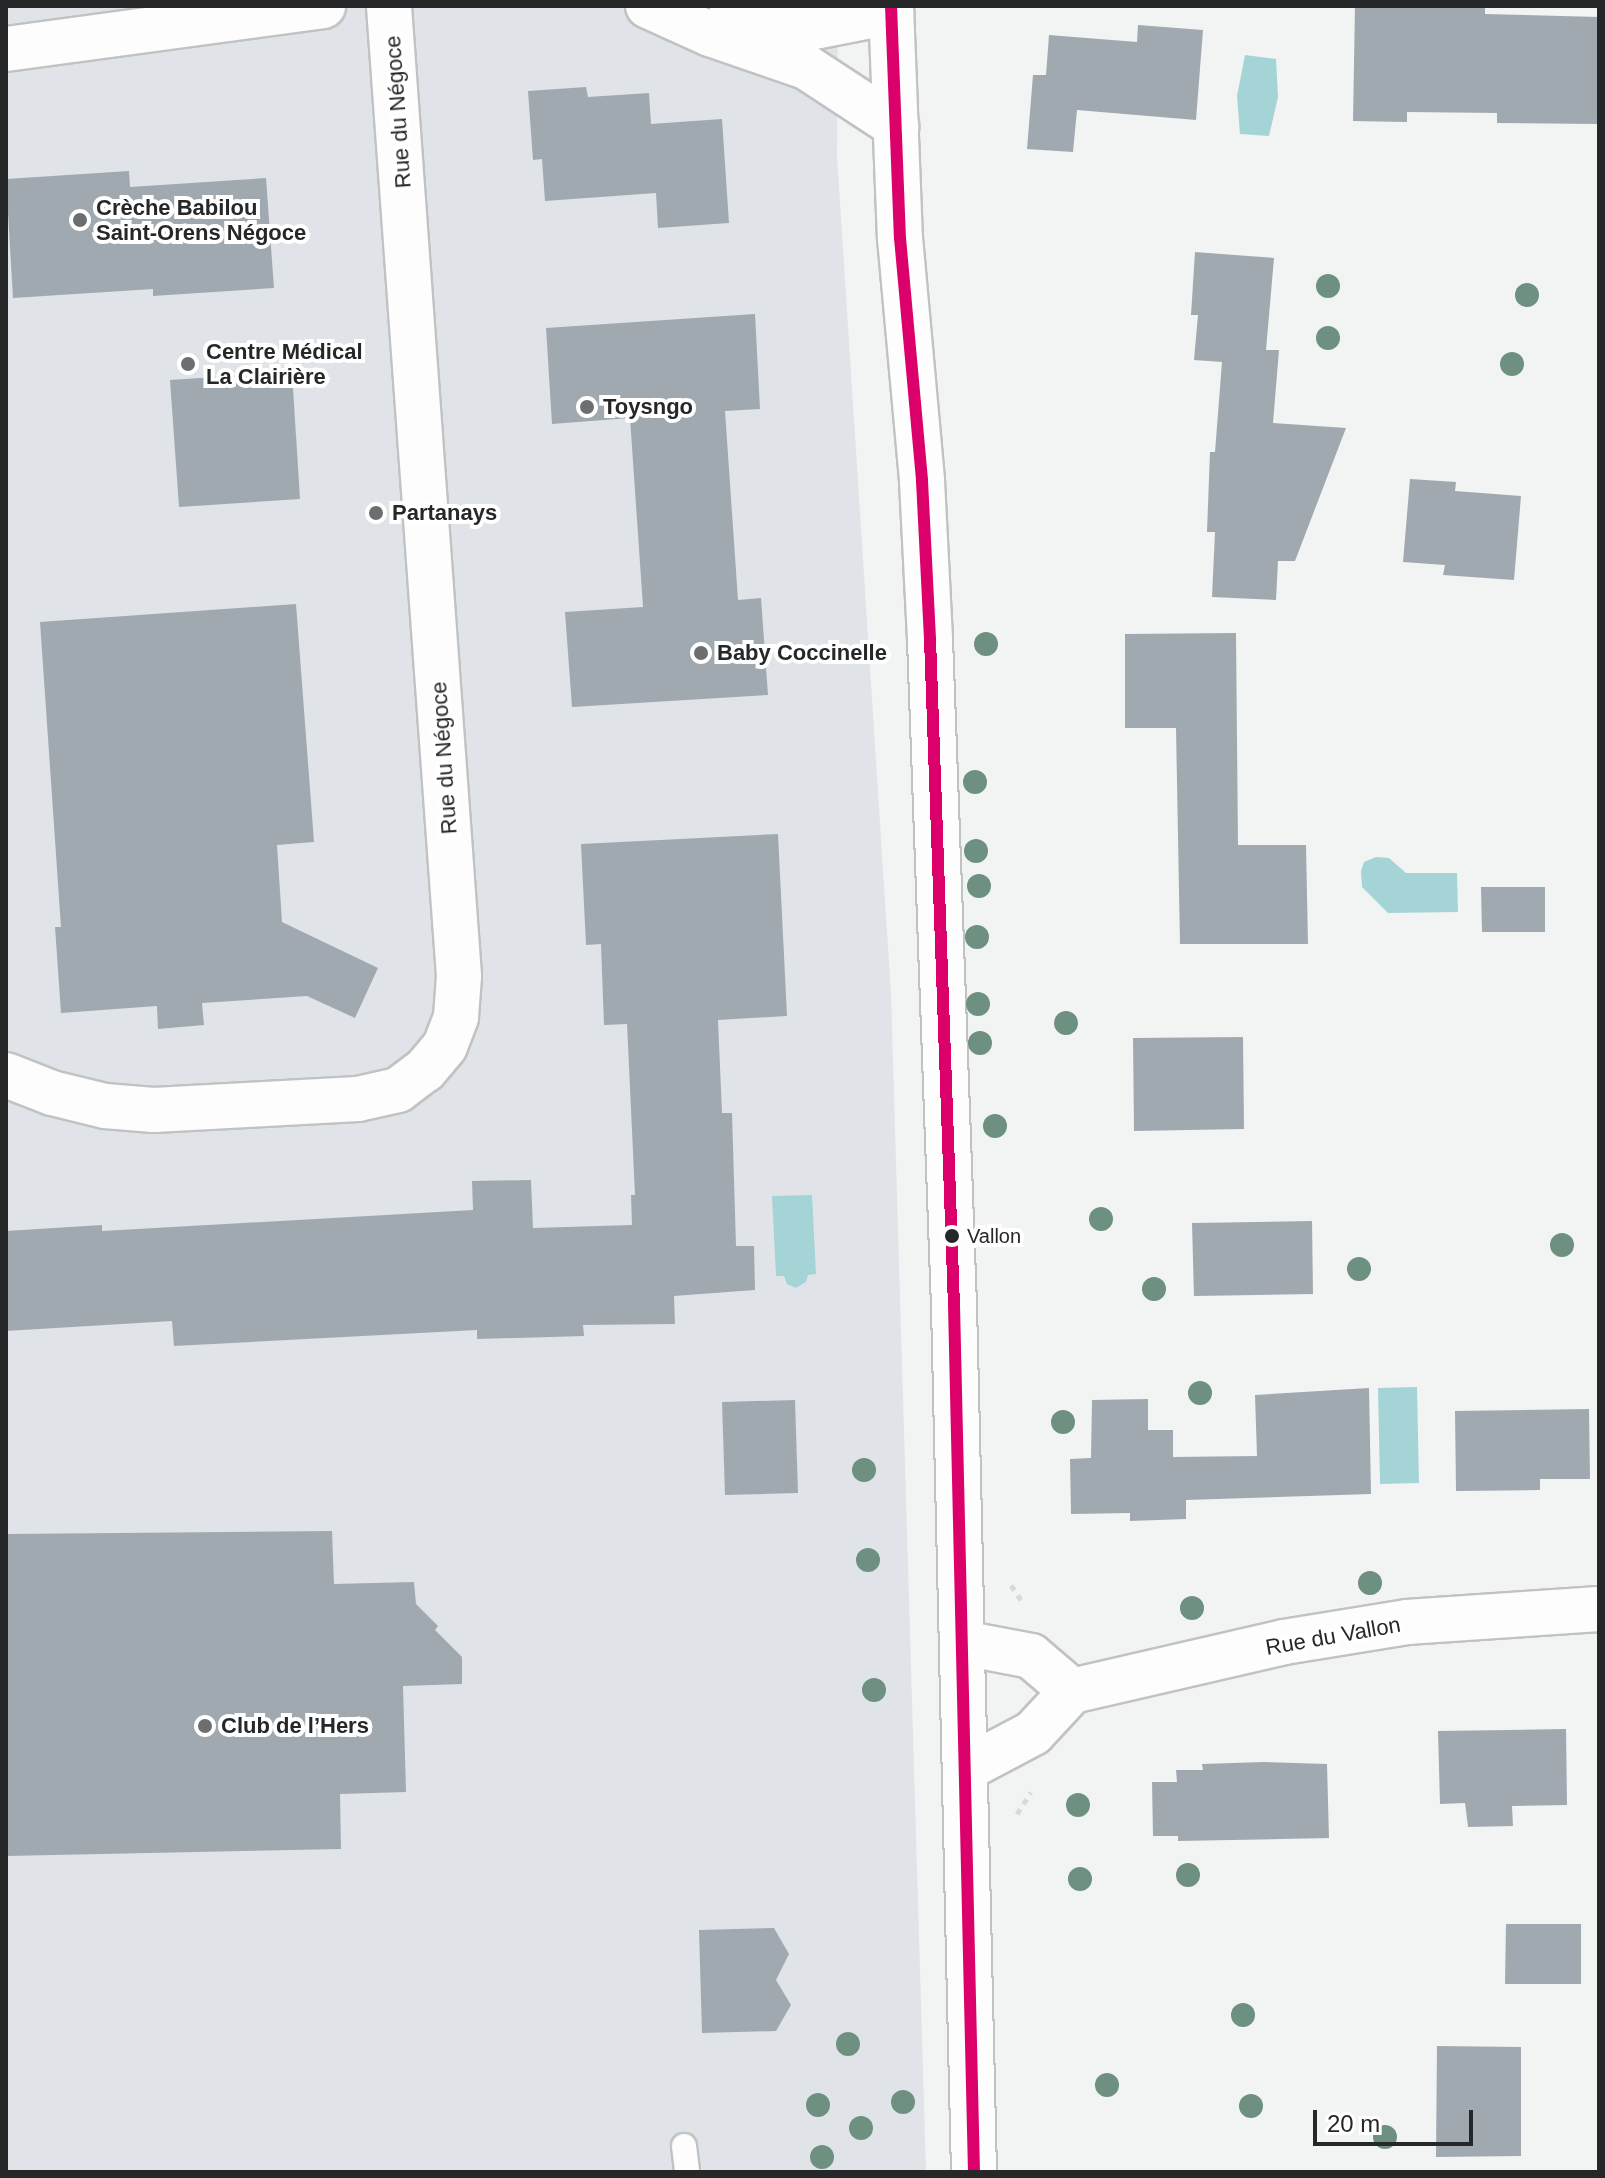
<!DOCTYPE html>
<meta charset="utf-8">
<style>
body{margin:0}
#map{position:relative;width:1605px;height:2178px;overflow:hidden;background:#f2f3f3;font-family:Helvetica,sans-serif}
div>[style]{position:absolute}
.built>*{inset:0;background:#e0e4e8}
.water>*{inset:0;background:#a4d4d6}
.building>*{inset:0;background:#a1a9b0}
.path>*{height:5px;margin-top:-2.5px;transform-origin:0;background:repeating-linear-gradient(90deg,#d8d9d9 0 6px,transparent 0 12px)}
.roads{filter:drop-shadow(2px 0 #c1c2c2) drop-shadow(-2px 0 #c1c2c2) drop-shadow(0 2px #c1c2c2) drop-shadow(0 -2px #c1c2c2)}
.service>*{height:24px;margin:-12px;padding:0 12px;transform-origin:12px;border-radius:12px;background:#fdfdfd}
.minor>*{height:44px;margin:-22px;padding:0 22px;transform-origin:22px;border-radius:22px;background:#fdfdfd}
.tertiary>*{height:44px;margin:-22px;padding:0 22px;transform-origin:22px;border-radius:22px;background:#fdfdfd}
.bus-1>*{height:12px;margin:-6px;padding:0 6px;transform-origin:6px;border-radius:6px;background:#dc006b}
.trees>*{width:24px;height:24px;margin:-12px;border-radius:50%;background:#6d9080}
.dots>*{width:22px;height:22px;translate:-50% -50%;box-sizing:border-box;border:4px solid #fff;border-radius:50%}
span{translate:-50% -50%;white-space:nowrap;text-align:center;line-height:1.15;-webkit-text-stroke:8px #fff;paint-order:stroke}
.bus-label{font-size:20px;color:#262728}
.left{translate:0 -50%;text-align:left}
.street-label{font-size:22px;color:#262728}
.poi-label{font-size:22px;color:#262728;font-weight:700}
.frame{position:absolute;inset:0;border:8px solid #262728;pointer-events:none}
.scale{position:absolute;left:1313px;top:2110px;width:160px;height:36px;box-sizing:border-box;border:4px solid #262728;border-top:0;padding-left:10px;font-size:24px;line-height:28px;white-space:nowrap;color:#262728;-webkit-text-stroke:6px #fff;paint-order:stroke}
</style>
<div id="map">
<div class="built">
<i style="clip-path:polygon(6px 6px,838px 6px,837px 156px,891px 994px,926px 2172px,6px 2172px)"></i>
</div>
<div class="water">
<i style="clip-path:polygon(1245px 55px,1276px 59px,1278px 97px,1269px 136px,1240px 134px,1237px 96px)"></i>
<i style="clip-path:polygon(1376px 857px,1389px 858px,1406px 873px,1457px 873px,1458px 912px,1388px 913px,1362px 887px,1361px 871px,1364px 862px)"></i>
<i style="clip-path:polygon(812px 1195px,816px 1274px,808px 1275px,806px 1282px,796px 1288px,787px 1284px,784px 1276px,776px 1276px,772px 1196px)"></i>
<i style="clip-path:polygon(1417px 1387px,1419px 1483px,1380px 1484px,1378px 1388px)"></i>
</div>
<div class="building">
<i style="clip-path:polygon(1355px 6px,1485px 8px,1485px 14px,1599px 17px,1599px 124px,1497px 123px,1497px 113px,1407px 112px,1407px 122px,1353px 121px)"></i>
<i style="clip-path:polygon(1138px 25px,1203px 30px,1196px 120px,1077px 110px,1073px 152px,1027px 149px,1033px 75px,1046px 75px,1049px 35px,1137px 42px)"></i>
<i style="clip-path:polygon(586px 87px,588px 97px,649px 93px,651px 124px,722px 119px,729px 223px,658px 228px,656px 193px,545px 201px,542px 159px,533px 160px,528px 91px)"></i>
<i style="clip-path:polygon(129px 171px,130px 187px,266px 178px,274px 288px,153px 296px,153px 289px,13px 298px,6px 179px)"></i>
<i style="clip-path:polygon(1195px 252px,1274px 258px,1266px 350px,1279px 350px,1273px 423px,1346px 428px,1295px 561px,1278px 561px,1276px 600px,1212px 597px,1215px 532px,1207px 532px,1210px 452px,1215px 452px,1222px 362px,1194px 360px,1198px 315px,1191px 315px)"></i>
<i style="clip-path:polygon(755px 314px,760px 409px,725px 411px,738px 600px,761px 598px,768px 695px,572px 707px,565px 612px,643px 607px,630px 418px,552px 424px,546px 328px)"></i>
<i style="clip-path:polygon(292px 372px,300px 499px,179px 507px,170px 380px)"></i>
<i style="clip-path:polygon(1410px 479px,1456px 482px,1455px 491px,1521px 496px,1514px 580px,1443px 575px,1445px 565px,1403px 562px)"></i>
<i style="clip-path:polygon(296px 604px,314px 842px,277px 845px,282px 922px,378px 968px,355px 1018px,307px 996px,202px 1003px,204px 1025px,158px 1029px,157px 1006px,61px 1013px,55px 927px,61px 927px,40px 622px)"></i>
<i style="clip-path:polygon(1236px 633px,1238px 845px,1306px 845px,1308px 944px,1180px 944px,1176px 728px,1125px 728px,1125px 634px)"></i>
<i style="clip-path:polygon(778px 834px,787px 1016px,718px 1020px,722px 1113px,732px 1113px,736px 1246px,754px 1246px,755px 1290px,674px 1296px,675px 1324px,583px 1325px,584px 1336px,477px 1339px,477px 1330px,174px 1346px,172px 1321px,6px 1331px,6px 1231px,102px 1225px,102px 1231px,473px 1210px,472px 1181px,531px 1180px,533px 1228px,632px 1225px,631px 1195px,635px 1195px,627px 1024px,604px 1025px,601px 944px,586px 945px,581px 844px)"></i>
<i style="clip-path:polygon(1481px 887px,1545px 887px,1545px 932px,1482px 932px)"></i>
<i style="clip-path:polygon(1243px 1037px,1244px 1129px,1134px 1131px,1133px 1038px)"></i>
<i style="clip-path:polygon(1312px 1221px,1313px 1294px,1194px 1296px,1192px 1223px)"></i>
<i style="clip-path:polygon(1369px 1388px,1371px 1494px,1186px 1500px,1186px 1519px,1130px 1521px,1130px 1513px,1071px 1514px,1070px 1459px,1091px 1458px,1092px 1400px,1148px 1399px,1148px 1430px,1173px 1430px,1173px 1457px,1257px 1456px,1255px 1395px)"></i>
<i style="clip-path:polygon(795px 1400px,798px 1493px,725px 1495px,722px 1402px)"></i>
<i style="clip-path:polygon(1589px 1409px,1590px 1479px,1540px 1479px,1540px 1490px,1456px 1491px,1455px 1411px)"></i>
<i style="clip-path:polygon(332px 1531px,334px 1584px,414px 1582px,416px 1604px,438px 1626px,435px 1630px,462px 1657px,462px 1684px,403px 1686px,406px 1792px,340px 1794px,341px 1849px,6px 1856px,6px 1534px)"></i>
<i style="clip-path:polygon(1566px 1729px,1567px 1805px,1512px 1806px,1513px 1826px,1468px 1827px,1465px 1803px,1440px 1804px,1438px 1731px)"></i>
<i style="clip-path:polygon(1264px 1762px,1327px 1764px,1329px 1838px,1178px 1841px,1178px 1836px,1153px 1836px,1152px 1782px,1177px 1782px,1176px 1770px,1203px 1770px,1202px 1764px)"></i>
<i style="clip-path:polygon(1506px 1924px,1581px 1924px,1581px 1984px,1505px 1984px)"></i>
<i style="clip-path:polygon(774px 1928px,789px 1954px,776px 1980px,791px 2005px,776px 2031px,702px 2033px,699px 1930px)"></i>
<i style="clip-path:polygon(1437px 2046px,1521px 2047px,1521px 2156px,1436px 2157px)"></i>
</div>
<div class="path">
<i style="left:1011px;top:1585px;width:22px;rotate:56deg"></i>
<i style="left:1017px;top:1814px;width:26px;rotate:-58deg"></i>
</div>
<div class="roads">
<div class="service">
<i style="left:684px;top:2146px;width:26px;rotate:83deg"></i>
</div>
<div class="minor">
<i style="left:648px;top:6px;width:68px;rotate:24.3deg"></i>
<i style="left:710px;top:34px;width:102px;rotate:19deg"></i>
<i style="left:806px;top:67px;width:108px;rotate:33.2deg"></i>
<i style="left:731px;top:15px;width:75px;rotate:10.7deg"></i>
<i style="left:805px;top:29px;width:88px;rotate:-11.2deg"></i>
<i style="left:6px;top:49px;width:320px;rotate:-7.7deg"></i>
<i style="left:6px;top:1075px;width:49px;rotate:21.4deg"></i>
<i style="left:52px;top:1093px;width:55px;rotate:13.8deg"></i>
<i style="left:105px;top:1106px;width:49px;rotate:4.7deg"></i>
<i style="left:154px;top:1110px;width:204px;rotate:-3.1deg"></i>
<i style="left:358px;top:1099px;width:41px;rotate:-12.7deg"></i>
<i style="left:398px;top:1090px;width:34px;rotate:-37deg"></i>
<i style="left:425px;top:1070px;width:31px;rotate:-50deg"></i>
<i style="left:445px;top:1046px;width:31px;rotate:-69deg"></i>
<i style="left:456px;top:1017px;width:41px;rotate:-85.8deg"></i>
<i style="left:459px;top:976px;width:973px;rotate:-94.13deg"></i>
<i style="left:963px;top:1643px;width:69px;rotate:10.8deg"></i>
<i style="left:1031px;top:1656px;width:54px;rotate:40.5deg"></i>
<i style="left:1072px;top:1691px;width:218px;rotate:-13deg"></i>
<i style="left:1284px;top:1642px;width:125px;rotate:-9.2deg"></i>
<i style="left:1407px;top:1622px;width:192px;rotate:-3.9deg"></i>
<i style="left:965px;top:1769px;width:77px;rotate:-27.9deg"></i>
<i style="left:1033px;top:1733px;width:57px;rotate:-47.1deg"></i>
</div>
<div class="tertiary">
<i style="left:891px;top:6px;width:232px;rotate:87.8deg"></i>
<i style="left:900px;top:238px;width:244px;rotate:84.8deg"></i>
<i style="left:922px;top:481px;width:158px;rotate:87.1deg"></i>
<i style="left:930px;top:639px;width:666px;rotate:87.94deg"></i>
<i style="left:954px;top:1305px;width:867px;rotate:88.68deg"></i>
</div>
</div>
<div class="bus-1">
<i style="left:891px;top:6px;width:232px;rotate:87.8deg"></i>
<i style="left:900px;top:238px;width:244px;rotate:84.8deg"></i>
<i style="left:922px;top:481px;width:158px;rotate:87.1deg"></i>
<i style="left:930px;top:639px;width:666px;rotate:87.94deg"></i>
<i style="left:954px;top:1305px;width:867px;rotate:88.68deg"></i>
</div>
<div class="trees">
<i style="left:1328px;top:286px"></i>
<i style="left:1527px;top:295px"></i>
<i style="left:1328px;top:338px"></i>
<i style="left:1512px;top:364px"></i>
<i style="left:986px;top:644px"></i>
<i style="left:975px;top:782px"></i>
<i style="left:976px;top:851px"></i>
<i style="left:979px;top:886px"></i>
<i style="left:977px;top:937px"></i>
<i style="left:978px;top:1004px"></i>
<i style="left:1066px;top:1023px"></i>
<i style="left:980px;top:1043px"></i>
<i style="left:995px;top:1126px"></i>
<i style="left:1101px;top:1219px"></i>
<i style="left:1562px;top:1245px"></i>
<i style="left:1359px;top:1269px"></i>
<i style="left:1154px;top:1289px"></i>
<i style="left:1200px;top:1393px"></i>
<i style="left:1063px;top:1422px"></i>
<i style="left:864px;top:1470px"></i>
<i style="left:868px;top:1560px"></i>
<i style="left:1370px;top:1583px"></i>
<i style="left:1192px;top:1608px"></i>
<i style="left:874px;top:1690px"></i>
<i style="left:1078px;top:1805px"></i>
<i style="left:1188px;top:1875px"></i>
<i style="left:1080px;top:1879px"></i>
<i style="left:1243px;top:2015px"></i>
<i style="left:848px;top:2044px"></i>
<i style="left:1107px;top:2085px"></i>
<i style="left:903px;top:2102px"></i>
<i style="left:818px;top:2105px"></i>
<i style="left:1251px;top:2106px"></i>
<i style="left:861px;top:2128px"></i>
<i style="left:1385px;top:2137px"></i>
<i style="left:822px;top:2157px"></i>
</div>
<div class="dots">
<i style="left:80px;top:220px;background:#6d6e6f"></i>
<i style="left:188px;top:364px;background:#6d6e6f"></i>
<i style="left:587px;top:407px;background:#6d6e6f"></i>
<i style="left:376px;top:513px;background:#6d6e6f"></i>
<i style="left:701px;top:653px;background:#6d6e6f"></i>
<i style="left:952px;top:1236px;background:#262728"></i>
<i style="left:205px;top:1726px;background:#6d6e6f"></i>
</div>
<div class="bus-label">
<span class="left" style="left:967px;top:1236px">Vallon</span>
</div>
<div class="street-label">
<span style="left:398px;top:112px;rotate:-94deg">Rue du Négoce</span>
<span style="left:444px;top:758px;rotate:-94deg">Rue du Négoce</span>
<span style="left:1333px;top:1636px;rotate:-10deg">Rue du Vallon</span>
</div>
<div class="poi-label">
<span class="left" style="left:96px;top:220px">Crèche Babilou<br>Saint-Orens Négoce</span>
<span class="left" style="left:206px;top:364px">Centre Médical<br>La Clairière</span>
<span class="left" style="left:603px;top:407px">Toysngo</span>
<span class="left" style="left:392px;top:513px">Partanays</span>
<span class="left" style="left:717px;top:653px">Baby Coccinelle</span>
<span class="left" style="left:221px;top:1726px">Club de l’Hers</span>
</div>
<div class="frame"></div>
<div class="scale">20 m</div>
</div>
